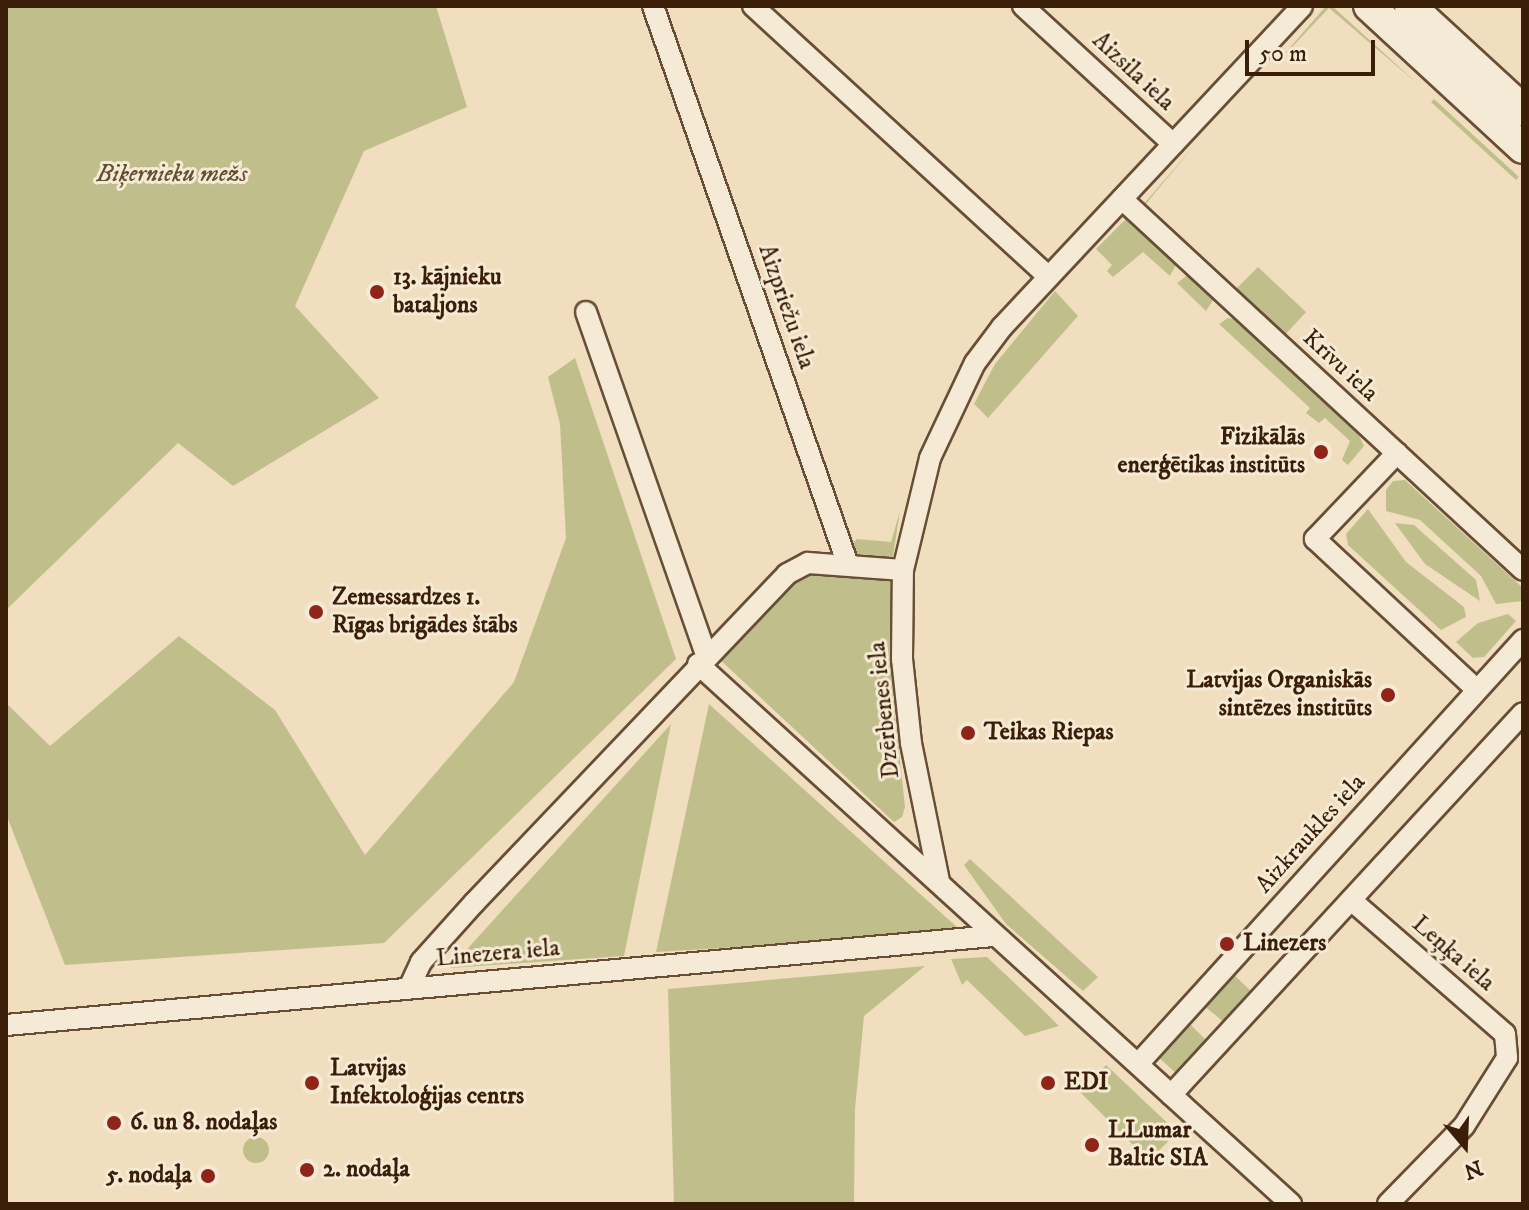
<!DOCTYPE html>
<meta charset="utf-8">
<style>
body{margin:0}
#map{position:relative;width:1529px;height:1210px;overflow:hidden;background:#f0debe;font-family:"IM FELL DW Pica",serif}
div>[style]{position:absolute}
.green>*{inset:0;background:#c0bf8c}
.round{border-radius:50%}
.roads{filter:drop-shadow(2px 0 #684e36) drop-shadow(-2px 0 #684e36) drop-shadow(0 2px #684e36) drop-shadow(0 -2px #684e36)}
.minor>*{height:20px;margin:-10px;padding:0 10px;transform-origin:10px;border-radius:10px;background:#f5ead5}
.secondary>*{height:30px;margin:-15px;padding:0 15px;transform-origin:15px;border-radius:15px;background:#f5ead5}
.dots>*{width:22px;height:22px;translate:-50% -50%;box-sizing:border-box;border:4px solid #f5ead5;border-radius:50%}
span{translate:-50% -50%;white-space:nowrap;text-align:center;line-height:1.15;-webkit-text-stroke:6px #f5ead5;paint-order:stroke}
.street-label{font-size:24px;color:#3b1e08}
.park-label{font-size:24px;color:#634e30;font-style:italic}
.poi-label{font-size:24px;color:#3b1e08;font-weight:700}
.left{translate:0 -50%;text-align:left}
.right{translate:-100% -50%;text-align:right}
.frame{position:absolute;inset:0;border:8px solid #3b1e08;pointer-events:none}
.north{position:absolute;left:1425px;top:1106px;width:80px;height:80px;-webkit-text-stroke:6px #f5ead5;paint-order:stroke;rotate:161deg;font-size:22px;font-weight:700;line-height:32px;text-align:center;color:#3b1e08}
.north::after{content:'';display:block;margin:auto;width:28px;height:36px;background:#3b1e08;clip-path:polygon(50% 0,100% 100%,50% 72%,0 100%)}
.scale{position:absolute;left:1245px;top:40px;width:130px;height:36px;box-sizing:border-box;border:4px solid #3b1e08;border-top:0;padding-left:10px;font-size:24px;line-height:28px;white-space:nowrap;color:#3b1e08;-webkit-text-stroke:6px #f5ead5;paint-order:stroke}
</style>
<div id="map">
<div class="green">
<i style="clip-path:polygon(6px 6px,436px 6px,467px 107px,364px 151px,295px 306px,379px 398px,233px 486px,178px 443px,6px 610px)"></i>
<i style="clip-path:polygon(1326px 6px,1332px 6px,1419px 85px,1329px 8px,1273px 67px)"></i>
<i style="clip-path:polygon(1434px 99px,1519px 177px,1516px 180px,1431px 102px)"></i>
<i style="clip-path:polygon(1194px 146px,1145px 205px,1235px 290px,1258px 267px,1306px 312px,1284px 336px,1142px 206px)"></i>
<i style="clip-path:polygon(1128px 217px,1177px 263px,1170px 276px,1143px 252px,1113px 277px,1107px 271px,1112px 265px,1096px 249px)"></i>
<i style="clip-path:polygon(1189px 274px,1214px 299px,1206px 311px,1177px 283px)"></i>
<i style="clip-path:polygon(1055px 291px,1078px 316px,988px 418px,974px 404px,995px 364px)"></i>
<i style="clip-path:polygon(1228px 318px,1239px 320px,1357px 431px,1364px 446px,1348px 465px,1342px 460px,1350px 441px,1325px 418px,1319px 423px,1306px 413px,1310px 408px,1219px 324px)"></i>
<i style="clip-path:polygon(575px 358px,676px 659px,384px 943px,65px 965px,6px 814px,6px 703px,50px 746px,179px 636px,275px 710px,365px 855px,514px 682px,566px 538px,560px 424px,548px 377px)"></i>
<i style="clip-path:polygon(1405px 480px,1523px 588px,1523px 601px,1496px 604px,1481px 576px,1420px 520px,1386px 511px,1386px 490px,1393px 481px)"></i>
<i style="clip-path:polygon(1368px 509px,1406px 562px,1464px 607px,1466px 617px,1441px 630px,1348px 545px,1346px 534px)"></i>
<i style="clip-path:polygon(900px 511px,893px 556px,887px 562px,851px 557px,848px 547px,857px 539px,891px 542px)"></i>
<i style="clip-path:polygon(1395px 523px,1414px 525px,1476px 580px,1480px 601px,1425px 564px)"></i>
<i style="clip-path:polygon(804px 574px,893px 581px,893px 695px,905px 807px,902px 817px,894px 822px,716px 656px)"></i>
<i style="clip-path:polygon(1508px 614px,1516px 621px,1484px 657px,1473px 658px,1456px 642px,1478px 623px)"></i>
<i style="clip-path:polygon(709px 704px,958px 928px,952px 934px,656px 952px)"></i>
<i style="clip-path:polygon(671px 724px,624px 956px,450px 968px)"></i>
<i style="clip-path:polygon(970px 859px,1098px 977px,1083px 991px,1006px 924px,964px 865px)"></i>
<i style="clip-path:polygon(987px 957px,1043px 1010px,1059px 1026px,1025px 1036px,967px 980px,962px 985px,951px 959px)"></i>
<i style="clip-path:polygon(925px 966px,864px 1016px,855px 1109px,854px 1204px,674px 1204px,668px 989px)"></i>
<i style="clip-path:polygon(1232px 973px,1253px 993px,1224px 1022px,1204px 1006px)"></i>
<i style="clip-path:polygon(1189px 1023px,1208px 1042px,1177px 1074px,1157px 1056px)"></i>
<i style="clip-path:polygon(1106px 1065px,1177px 1132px,1149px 1161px,1081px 1093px)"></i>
<i class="round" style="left:243px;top:1137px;width:26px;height:26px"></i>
</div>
<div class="roads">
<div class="minor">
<i style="left:653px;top:6px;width:592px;rotate:70.77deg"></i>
<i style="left:753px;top:6px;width:401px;rotate:42.5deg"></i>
<i style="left:1023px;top:6px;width:204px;rotate:42.6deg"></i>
<i style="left:1122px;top:199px;width:546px;rotate:42.77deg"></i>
<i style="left:586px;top:312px;width:363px;rotate:70.7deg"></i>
<i style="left:1397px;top:453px;width:119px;rotate:133.6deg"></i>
<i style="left:1315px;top:539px;width:221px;rotate:43deg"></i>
<i style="left:698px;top:664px;width:802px;rotate:42.32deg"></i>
<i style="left:939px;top:881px;width:141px;rotate:-101.5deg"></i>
<i style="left:911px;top:743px;width:84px;rotate:-96.1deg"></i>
<i style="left:902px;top:659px;width:89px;rotate:-89.4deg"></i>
<i style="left:903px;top:570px;width:115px;rotate:-76.4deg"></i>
<i style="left:930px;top:458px;width:105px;rotate:-64.7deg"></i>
<i style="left:975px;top:363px;width:45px;rotate:-53.1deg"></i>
<i style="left:1002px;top:327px;width:439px;rotate:-46.9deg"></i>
<i style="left:1351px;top:900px;width:204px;rotate:41deg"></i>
<i style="left:1505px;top:1034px;width:24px;rotate:85deg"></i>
<i style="left:1507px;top:1058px;width:80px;rotate:122.3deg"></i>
<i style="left:1464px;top:1126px;width:109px;rotate:134.3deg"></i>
<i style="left:409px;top:988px;width:29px;rotate:-65deg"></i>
<i style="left:421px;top:962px;width:79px;rotate:-48.1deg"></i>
<i style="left:474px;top:903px;width:454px;rotate:-46.4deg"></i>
<i style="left:787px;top:574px;width:24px;rotate:-28deg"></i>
<i style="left:808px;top:563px;width:95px;rotate:4.2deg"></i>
<i style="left:6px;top:1025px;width:992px;rotate:-5.15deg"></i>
<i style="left:1138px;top:1064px;width:573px;rotate:-47.76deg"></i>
<i style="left:1171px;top:1095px;width:519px;rotate:-47.34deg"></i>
</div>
<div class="secondary">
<i style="left:1369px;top:6px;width:209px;rotate:42.7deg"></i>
<i style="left:1410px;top:6px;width:154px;rotate:42.6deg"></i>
</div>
</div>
<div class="dots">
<i style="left:377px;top:292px;background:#8f2418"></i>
<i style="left:1321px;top:452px;background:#8f2418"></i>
<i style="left:316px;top:612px;background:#8f2418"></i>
<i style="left:1388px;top:695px;background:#8f2418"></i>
<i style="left:968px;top:733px;background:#8f2418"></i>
<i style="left:1227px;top:944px;background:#8f2418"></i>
<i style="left:312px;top:1083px;background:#8f2418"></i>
<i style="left:1048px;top:1083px;background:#8f2418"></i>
<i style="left:114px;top:1123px;background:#8f2418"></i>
<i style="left:1092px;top:1145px;background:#8f2418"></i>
<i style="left:307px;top:1170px;background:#8f2418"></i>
<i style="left:208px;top:1176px;background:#8f2418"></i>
</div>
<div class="street-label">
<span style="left:1133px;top:72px;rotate:43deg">Aizsila iela</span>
<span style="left:786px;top:307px;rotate:71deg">Aizpriežu iela</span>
<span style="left:1340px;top:366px;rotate:43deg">Krīvu iela</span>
<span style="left:885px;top:710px;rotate:-96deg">Dzērbenes iela</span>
<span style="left:1311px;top:834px;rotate:-48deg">Aizkraukles iela</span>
<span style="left:498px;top:954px;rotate:-5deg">Linezera iela</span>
<span style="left:1453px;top:954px;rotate:41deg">Leņķa iela</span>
</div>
<div class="park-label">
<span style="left:172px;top:175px">Biķernieku mežs</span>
</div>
<div class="poi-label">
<span class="left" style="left:393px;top:292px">13. kājnieku<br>bataljons</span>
<span class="right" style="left:1305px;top:452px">Fizikālās<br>enerģētikas institūts</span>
<span class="left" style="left:332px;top:612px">Zemessardzes 1.<br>Rīgas brigādes štābs</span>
<span class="right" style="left:1372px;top:695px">Latvijas Organiskās<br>sintēzes institūts</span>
<span class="left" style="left:984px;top:733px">Teikas Riepas</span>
<span class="left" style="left:1243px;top:944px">Linezers</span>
<span class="left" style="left:330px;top:1083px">Latvijas<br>Infektoloģijas centrs</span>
<span class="left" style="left:1064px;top:1083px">EDI</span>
<span class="left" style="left:130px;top:1123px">6. un 8. nodaļas</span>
<span class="left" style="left:1108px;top:1145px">LLumar<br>Baltic SIA</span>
<span class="left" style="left:323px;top:1170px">2. nodaļa</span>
<span class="right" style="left:192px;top:1176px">5. nodaļa</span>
</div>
<div class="frame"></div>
<div class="north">N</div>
<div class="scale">50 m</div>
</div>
